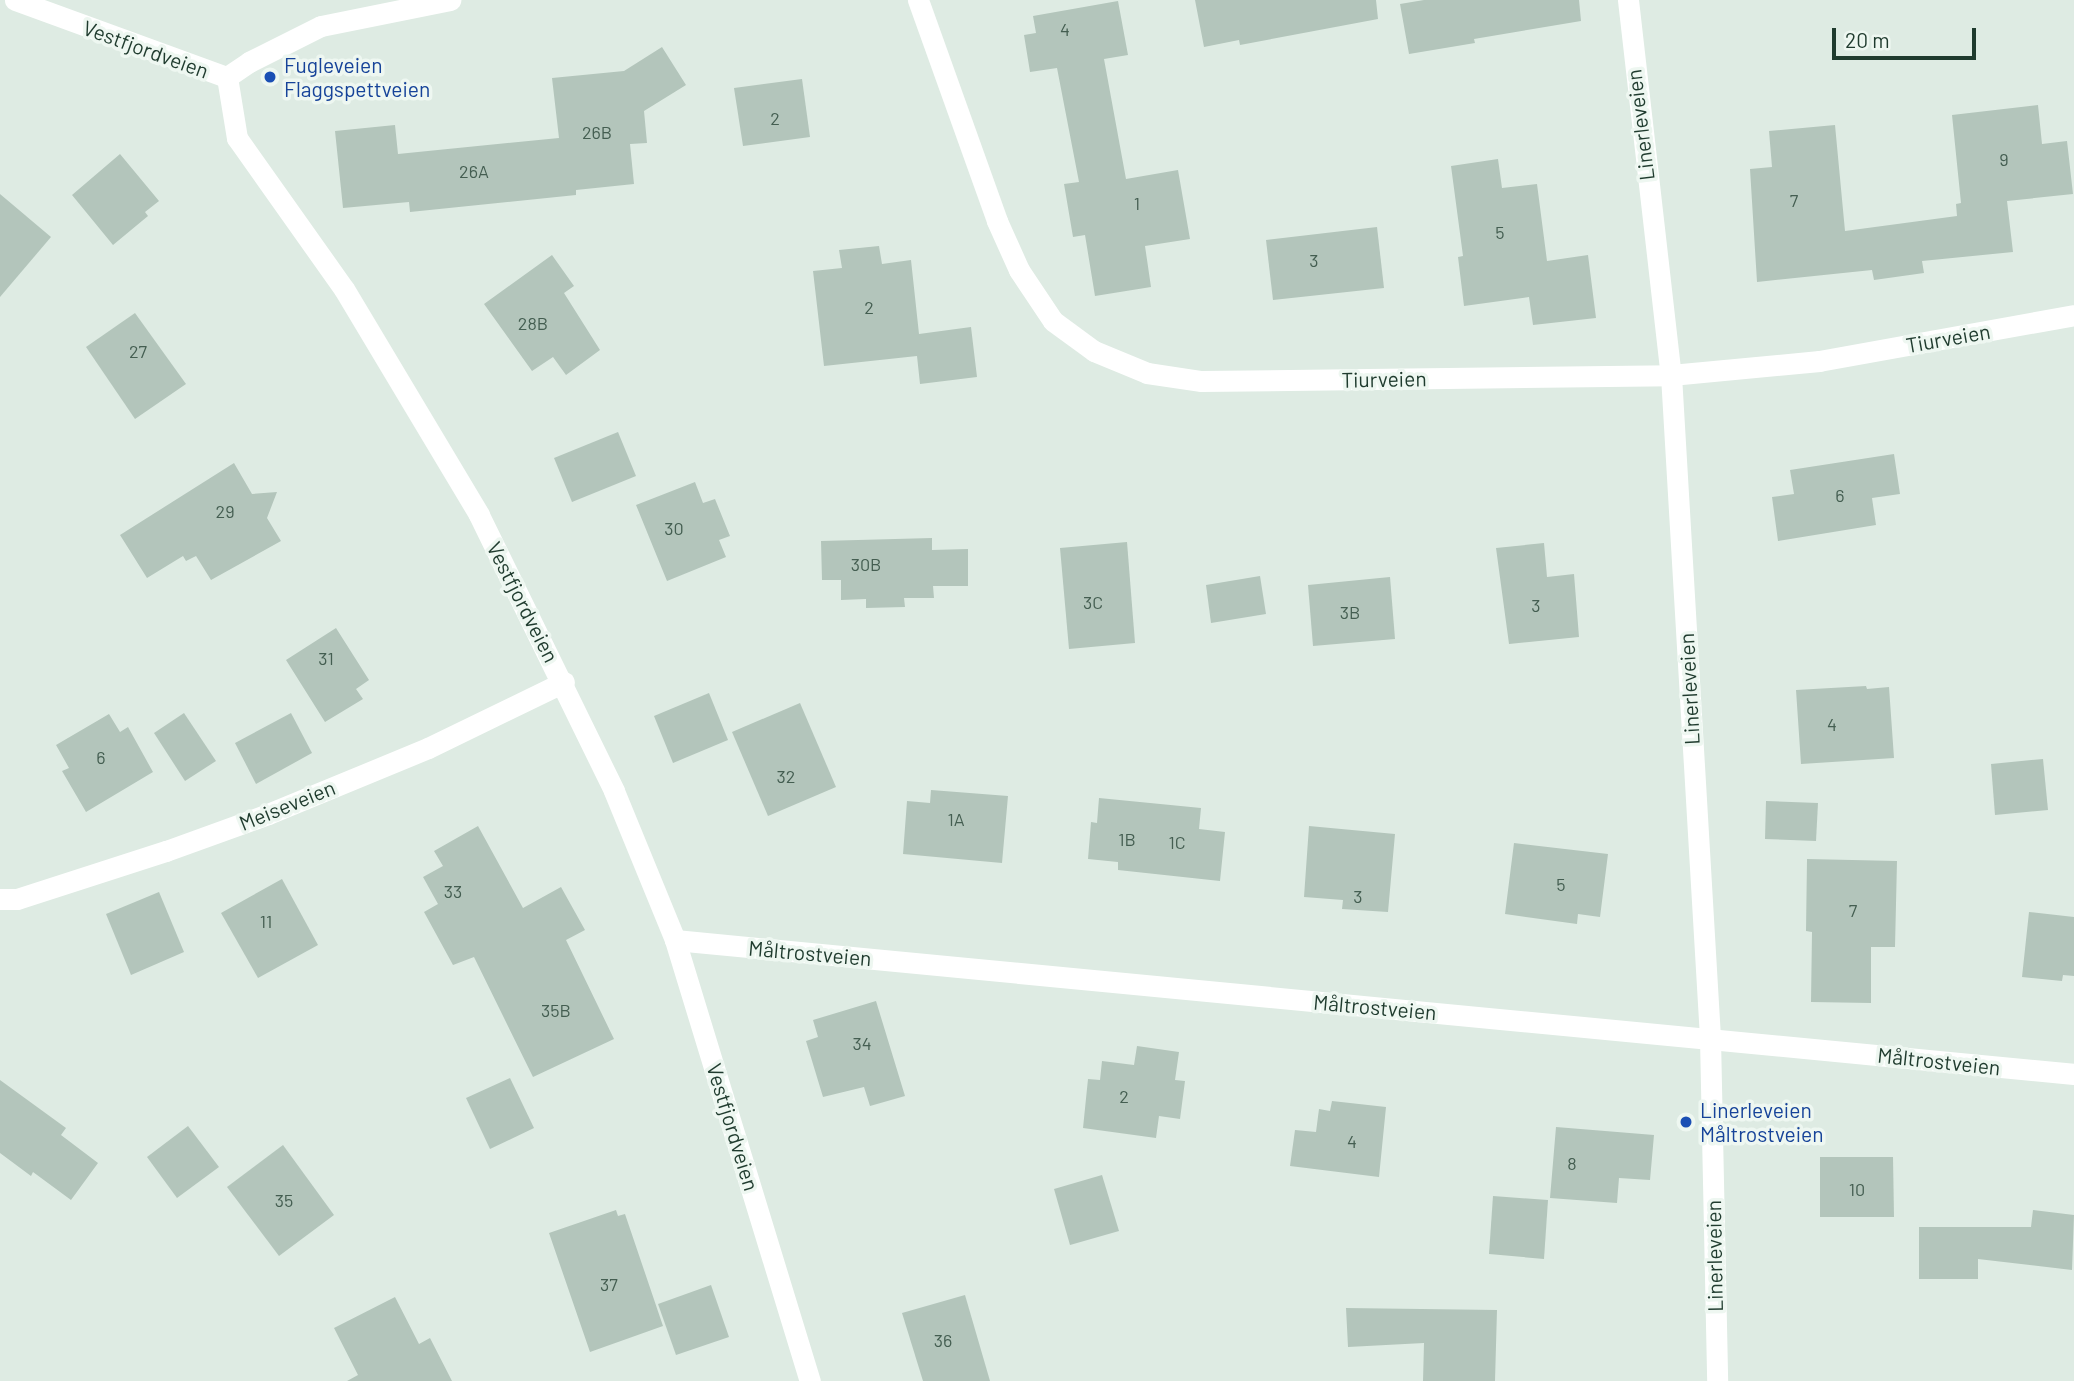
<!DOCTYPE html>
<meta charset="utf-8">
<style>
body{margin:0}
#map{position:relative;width:2074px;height:1381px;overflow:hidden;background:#deebe3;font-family:Barlow,sans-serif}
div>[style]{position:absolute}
.building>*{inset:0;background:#b3c5bb}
.minor>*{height:21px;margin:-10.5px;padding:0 10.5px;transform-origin:10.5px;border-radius:10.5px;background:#fff}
.dots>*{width:19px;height:19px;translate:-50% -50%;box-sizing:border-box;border:4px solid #eef7f1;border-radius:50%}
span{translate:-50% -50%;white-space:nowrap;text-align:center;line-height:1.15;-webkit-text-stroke:7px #eef7f1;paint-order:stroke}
.number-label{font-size:18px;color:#445e51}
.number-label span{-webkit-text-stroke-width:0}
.street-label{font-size:21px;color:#1f3b2e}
.transit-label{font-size:21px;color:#164399}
.left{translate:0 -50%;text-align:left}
.scale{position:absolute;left:1832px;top:28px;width:144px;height:32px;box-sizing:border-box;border:4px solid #1f3b2e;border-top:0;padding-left:9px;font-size:21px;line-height:24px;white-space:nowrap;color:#1f3b2e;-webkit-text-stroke:5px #eef7f1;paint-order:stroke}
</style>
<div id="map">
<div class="building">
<i style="clip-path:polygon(1195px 0,1376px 0,1378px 19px,1240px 45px,1239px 40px,1204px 47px)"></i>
<i style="clip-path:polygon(1424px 0,1579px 0,1581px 21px,1474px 39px,1475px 43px,1409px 54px,1400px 4px)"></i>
<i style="clip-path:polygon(1118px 1px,1128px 55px,1104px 59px,1126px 179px,1178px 170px,1190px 239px,1145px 246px,1151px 287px,1095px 296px,1085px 235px,1073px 237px,1064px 184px,1079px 182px,1057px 68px,1030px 72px,1024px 35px,1036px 33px,1033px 16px)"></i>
<i style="clip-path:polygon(662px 47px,686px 85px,644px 111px,647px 143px,630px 144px,634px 184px,576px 190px,576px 195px,410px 212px,409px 202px,343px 208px,335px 131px,395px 125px,398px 154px,559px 138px,552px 78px,624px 71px)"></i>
<i style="clip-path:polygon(802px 79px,810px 137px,743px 146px,734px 88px)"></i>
<i style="clip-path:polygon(2038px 105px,2042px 144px,2067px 141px,2073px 194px,2007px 201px,2013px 252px,1922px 261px,1924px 273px,1874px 280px,1872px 270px,1757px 282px,1750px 169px,1772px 167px,1769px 131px,1835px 125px,1845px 231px,1957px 216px,1956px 204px,1961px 203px,1952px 115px)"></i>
<i style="clip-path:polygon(120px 154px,159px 201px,145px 212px,148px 216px,113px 245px,72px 195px)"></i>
<i style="clip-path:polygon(1498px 159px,1502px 188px,1537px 184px,1547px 261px,1588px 255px,1596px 318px,1533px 325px,1529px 297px,1464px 306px,1458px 257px,1463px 256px,1451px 166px)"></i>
<i style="clip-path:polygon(0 194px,51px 237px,0 297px)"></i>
<i style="clip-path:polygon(1377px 227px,1384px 288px,1273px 300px,1266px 240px)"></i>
<i style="clip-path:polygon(879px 246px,882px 264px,911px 260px,919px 334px,971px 327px,977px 377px,920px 384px,917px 356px,824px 366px,813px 271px,842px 268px,839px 250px)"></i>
<i style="clip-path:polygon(552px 255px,574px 286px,564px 293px,600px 350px,566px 375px,553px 357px,532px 371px,484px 304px)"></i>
<i style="clip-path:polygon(135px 313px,186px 384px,135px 419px,86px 347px)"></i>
<i style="clip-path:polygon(618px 432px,636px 476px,572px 502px,554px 458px)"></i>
<i style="clip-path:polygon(1894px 454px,1900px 494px,1872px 498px,1876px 525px,1778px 541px,1772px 497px,1794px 494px,1790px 470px)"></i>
<i style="clip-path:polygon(234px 463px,252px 494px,277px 492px,267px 518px,281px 541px,211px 580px,196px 556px,186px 561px,183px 556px,147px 578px,120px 535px)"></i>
<i style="clip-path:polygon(695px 482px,703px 503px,715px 499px,730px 536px,719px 540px,726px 557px,667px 581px,636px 505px)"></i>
<i style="clip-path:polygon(932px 538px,932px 550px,968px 549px,968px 586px,933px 586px,934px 598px,904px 598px,905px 607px,866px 608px,866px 599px,841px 600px,841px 580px,822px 580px,821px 541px)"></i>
<i style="clip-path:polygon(1127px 542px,1135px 643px,1069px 649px,1060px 548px)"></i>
<i style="clip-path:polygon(1544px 543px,1547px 577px,1574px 574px,1579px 637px,1509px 644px,1496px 548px)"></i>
<i style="clip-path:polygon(1260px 576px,1266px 614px,1211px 623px,1206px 585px)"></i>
<i style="clip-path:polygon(1390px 577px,1395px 639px,1313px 646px,1308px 585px)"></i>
<i style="clip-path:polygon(336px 628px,369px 680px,356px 689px,363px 699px,325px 722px,286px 660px)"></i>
<i style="clip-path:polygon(1866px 686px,1867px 689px,1889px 687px,1894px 758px,1801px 764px,1796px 690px)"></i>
<i style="clip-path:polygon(709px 693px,728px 740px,673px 763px,654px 716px)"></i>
<i style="clip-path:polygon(800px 703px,836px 787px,768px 816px,732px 732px)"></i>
<i style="clip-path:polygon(184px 713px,216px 761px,185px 781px,154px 733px)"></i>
<i style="clip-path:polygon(291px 713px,312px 753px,256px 784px,235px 743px)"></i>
<i style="clip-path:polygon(109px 714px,120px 732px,128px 727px,153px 772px,86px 812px,62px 771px,69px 768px,56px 745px)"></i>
<i style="clip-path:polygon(2043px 759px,2048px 810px,1995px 815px,1991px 764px)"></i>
<i style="clip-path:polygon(931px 790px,1008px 796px,1002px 863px,903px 854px,907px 801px,930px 803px)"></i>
<i style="clip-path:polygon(1099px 798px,1201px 808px,1199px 829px,1225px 832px,1220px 881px,1118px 870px,1118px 862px,1088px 859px,1091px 822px,1097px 823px)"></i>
<i style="clip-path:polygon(1766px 801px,1818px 803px,1816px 841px,1765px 839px)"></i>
<i style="clip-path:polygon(478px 826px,523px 908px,561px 887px,585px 930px,566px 940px,614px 1039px,533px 1077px,474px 957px,453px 965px,424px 912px,438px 904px,423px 877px,443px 866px,434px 851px)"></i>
<i style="clip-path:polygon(1309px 826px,1395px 834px,1388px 912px,1342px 909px,1343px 900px,1304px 897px)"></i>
<i style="clip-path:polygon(1514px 843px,1608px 854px,1600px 917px,1578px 914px,1577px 924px,1505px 914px)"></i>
<i style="clip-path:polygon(1807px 859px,1897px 861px,1895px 947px,1871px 947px,1871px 1003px,1811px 1002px,1812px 932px,1806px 931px)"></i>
<i style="clip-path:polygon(282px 879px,318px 945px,258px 978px,221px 913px)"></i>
<i style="clip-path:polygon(159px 892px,184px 952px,131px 975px,106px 914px)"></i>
<i style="clip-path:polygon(2029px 912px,2074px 917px,2074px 976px,2063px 975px,2062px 981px,2022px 977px)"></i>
<i style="clip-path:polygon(876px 1001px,905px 1096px,870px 1106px,864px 1087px,823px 1097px,806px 1041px,818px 1037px,813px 1020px)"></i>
<i style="clip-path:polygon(1137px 1046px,1179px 1052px,1175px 1080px,1185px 1081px,1180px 1119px,1159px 1116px,1156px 1138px,1083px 1128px,1088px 1079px,1100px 1080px,1102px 1061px,1134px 1065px)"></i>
<i style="clip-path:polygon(510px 1078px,534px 1128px,490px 1149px,466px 1098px)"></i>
<i style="clip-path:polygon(0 1080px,66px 1128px,61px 1135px,98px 1163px,71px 1200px,33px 1172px,31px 1176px,0 1153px)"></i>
<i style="clip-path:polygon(1332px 1101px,1386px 1107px,1379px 1177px,1290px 1166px,1295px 1130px,1316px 1132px,1319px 1109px,1330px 1111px)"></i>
<i style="clip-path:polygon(188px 1126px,219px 1167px,177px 1198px,147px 1157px)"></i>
<i style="clip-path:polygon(1556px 1127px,1654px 1135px,1650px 1180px,1619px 1178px,1617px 1203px,1550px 1198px)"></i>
<i style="clip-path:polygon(283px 1145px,334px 1215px,279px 1256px,227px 1187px)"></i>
<i style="clip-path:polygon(1820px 1157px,1893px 1157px,1894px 1217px,1820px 1217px)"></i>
<i style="clip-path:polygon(1102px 1175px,1119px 1231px,1070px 1245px,1054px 1189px)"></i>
<i style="clip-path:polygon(1493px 1196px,1548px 1200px,1544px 1259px,1489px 1254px)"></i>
<i style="clip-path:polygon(616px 1210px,618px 1216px,625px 1214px,663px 1326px,590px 1352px,549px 1233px)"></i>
<i style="clip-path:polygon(2033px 1210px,2074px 1215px,2072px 1270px,1978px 1259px,1978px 1279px,1919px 1279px,1919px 1227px,2031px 1227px)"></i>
<i style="clip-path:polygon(711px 1285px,729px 1337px,676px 1355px,658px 1304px)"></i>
<i style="clip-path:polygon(965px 1295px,990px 1381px,923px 1381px,902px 1313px)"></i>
<i style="clip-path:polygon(395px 1297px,419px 1344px,430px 1338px,452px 1381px,347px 1381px,358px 1375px,334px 1328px)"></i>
<i style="clip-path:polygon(1346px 1308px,1497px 1310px,1495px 1381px,1423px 1381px,1424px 1343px,1348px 1347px)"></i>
</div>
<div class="minor">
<i style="left:15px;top:0;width:226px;rotate:20deg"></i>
<i style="left:227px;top:77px;width:62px;rotate:80.7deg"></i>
<i style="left:237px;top:138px;width:185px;rotate:54.7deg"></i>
<i style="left:344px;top:289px;width:263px;rotate:59.1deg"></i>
<i style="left:479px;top:515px;width:307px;rotate:63.9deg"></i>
<i style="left:614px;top:791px;width:161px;rotate:67.7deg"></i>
<i style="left:675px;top:940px;width:461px;rotate:73deg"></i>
<i style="left:918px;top:0;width:235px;rotate:70.3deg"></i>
<i style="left:997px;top:221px;width:54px;rotate:65.8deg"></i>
<i style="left:1019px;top:270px;width:61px;rotate:56.3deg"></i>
<i style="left:1053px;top:321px;width:51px;rotate:36.2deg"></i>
<i style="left:1094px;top:351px;width:57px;rotate:22.5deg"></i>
<i style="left:1147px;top:373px;width:55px;rotate:8.4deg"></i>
<i style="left:1201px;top:381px;width:470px;rotate:-0.7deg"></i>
<i style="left:1671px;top:375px;width:149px;rotate:-5.4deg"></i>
<i style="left:1819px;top:361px;width:259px;rotate:-10.2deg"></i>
<i style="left:1628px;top:0;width:377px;rotate:83.5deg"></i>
<i style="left:1671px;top:375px;width:664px;rotate:86.63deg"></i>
<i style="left:1710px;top:1038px;width:343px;rotate:88.8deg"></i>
<i style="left:227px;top:77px;width:27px;rotate:-34deg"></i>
<i style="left:249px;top:62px;width:80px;rotate:-26.6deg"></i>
<i style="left:321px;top:26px;width:132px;rotate:-11.4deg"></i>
<i style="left:0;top:899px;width:17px"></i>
<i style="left:17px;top:899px;width:157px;rotate:-17.9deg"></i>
<i style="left:166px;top:851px;width:109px;rotate:-19.9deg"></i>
<i style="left:268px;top:814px;width:173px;rotate:-22.4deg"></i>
<i style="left:428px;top:748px;width:151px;rotate:-25.9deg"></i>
<i style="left:675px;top:940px;width:1405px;rotate:5.47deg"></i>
</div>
<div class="dots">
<i style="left:270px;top:77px;background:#1a4fb4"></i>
<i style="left:1686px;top:1122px;background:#1a4fb4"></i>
</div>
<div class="number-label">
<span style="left:1065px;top:29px">4</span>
<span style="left:775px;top:118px">2</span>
<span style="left:597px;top:132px">26B</span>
<span style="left:2004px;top:159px">9</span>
<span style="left:474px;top:171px">26A</span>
<span style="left:1794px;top:200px">7</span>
<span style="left:1137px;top:203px">1</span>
<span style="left:1500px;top:232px">5</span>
<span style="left:1314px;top:260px">3</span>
<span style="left:869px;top:307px">2</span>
<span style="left:533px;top:323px">28B</span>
<span style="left:138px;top:351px">27</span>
<span style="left:1840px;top:495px">6</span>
<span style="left:225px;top:511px">29</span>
<span style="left:674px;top:528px">30</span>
<span style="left:866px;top:564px">30B</span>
<span style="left:1093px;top:602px">3C</span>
<span style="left:1536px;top:605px">3</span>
<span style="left:1350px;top:612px">3B</span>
<span style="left:326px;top:658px">31</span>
<span style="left:1832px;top:724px">4</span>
<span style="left:101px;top:757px">6</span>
<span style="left:786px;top:776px">32</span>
<span style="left:956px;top:819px">1A</span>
<span style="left:1127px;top:839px">1B</span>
<span style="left:1177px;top:842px">1C</span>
<span style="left:1561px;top:884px">5</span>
<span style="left:453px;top:891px">33</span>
<span style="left:1358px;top:896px">3</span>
<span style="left:1853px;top:910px">7</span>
<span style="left:266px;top:921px">11</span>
<span style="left:556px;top:1010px">35B</span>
<span style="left:862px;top:1043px">34</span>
<span style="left:1124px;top:1096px">2</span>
<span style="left:1352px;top:1141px">4</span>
<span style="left:1572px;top:1163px">8</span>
<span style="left:1857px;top:1189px">10</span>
<span style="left:284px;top:1200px">35</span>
<span style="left:609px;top:1284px">37</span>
<span style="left:943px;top:1340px">36</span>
</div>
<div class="street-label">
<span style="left:146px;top:49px;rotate:20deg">Vestfjordveien</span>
<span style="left:1640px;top:125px;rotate:-97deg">Linerleveien</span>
<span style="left:1948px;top:338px;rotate:-10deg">Tiurveien</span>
<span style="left:1384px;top:379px;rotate:-1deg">Tiurveien</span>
<span style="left:523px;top:602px;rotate:63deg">Vestfjordveien</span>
<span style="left:1689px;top:689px;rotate:-93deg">Linerleveien</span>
<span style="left:287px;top:805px;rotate:-22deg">Meiseveien</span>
<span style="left:810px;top:953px;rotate:5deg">Måltrostveien</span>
<span style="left:1375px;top:1007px;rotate:5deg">Måltrostveien</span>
<span style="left:1939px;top:1061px;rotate:6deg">Måltrostveien</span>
<span style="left:733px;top:1127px;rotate:73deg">Vestfjordveien</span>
<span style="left:1714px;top:1256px;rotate:-91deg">Linerleveien</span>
</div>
<div class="transit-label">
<span class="left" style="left:284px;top:77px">Fugleveien<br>Flaggspettveien</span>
<span class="left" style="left:1700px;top:1122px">Linerleveien<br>Måltrostveien</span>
</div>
<div class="scale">20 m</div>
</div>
